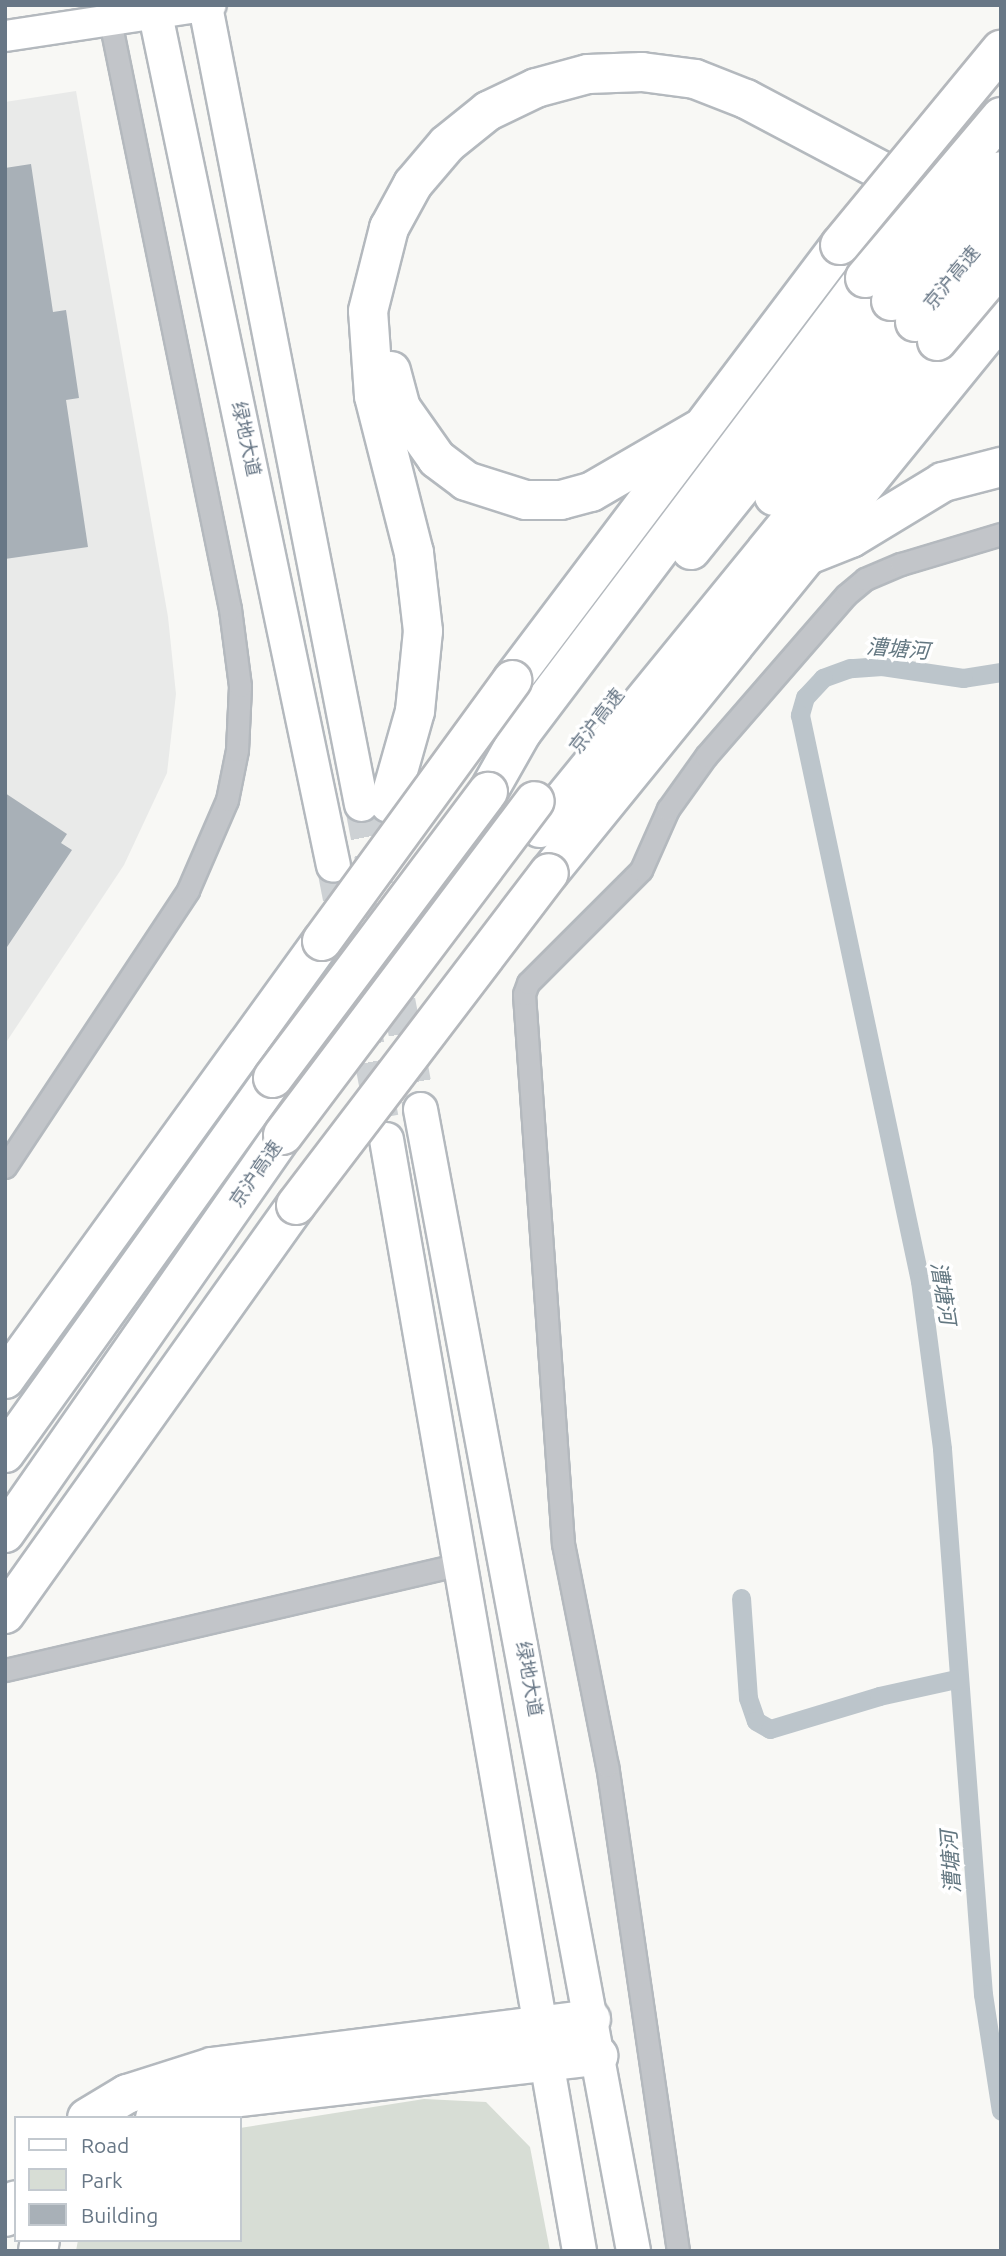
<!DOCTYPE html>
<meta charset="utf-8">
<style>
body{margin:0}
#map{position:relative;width:1006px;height:2256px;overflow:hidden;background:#f8f8f5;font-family:Ubuntu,"Noto Sans SC",sans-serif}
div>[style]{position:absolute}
.built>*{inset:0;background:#e9eae9}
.green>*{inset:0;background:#d7ddd5}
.canal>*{height:19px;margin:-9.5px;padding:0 9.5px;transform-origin:9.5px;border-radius:9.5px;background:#bcc5cb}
.building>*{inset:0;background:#a8b0b7}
.primary-tunnel>*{height:33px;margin-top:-16.5px;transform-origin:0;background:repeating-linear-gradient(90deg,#cdd1d4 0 33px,transparent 0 50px)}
.roads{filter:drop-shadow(2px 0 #b4b9be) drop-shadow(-2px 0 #b4b9be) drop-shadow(0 2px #b4b9be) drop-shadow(0 -2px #b4b9be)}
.street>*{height:21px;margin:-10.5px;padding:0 10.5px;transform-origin:10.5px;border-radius:10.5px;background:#c2c5c9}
.secondary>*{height:30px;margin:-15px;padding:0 15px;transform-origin:15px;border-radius:15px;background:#fff}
.primary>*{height:33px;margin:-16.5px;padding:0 16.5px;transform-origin:16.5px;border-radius:16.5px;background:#fff}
.highway>*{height:38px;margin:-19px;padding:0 19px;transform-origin:19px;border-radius:19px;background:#fff}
.bridges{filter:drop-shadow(2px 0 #b5b8bc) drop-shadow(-2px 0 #b5b8bc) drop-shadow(0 2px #b5b8bc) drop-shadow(0 -2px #b5b8bc)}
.highway-bridge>*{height:38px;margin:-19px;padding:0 19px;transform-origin:19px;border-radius:19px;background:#fff}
span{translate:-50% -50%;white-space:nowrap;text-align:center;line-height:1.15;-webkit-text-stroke:7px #fff;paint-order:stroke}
.street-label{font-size:19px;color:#687786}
.water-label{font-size:21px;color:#637781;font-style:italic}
.frame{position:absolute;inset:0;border:7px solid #687786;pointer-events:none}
.legend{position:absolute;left:14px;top:2116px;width:228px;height:126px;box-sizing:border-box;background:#fff;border:2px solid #c3c9cf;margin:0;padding:9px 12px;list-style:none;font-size:21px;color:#687786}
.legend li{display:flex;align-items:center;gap:14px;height:35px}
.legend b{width:35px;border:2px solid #c3c9cf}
</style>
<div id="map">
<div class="built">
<i style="clip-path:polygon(76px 91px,168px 617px,176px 694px,167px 773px,124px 865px,5px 1044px,5px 102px)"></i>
</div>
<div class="green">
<i style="clip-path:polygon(424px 2099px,486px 2102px,530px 2147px,550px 2251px,76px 2251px,78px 2240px,240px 2240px,240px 2128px)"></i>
</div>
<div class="canal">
<i style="left:1001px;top:672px;width:38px;rotate:171deg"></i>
<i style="left:963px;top:678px;width:82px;rotate:-171.6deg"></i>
<i style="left:882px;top:666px;width:32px;rotate:176deg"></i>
<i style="left:850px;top:668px;width:29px;rotate:160deg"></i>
<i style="left:823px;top:678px;width:26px;rotate:133deg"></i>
<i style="left:805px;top:697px;width:19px;rotate:106deg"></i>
<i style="left:800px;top:715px;width:579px;rotate:78.03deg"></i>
<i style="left:920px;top:1281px;width:169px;rotate:82.5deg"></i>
<i style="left:942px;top:1449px;width:547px;rotate:85.7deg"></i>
<i style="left:983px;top:1994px;width:118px;rotate:81.3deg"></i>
<i style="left:741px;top:1598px;width:100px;rotate:86deg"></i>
<i style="left:748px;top:1698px;width:24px;rotate:71deg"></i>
<i style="left:756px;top:1721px;width:16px;rotate:30deg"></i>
<i style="left:770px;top:1729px;width:114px;rotate:-16.8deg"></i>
<i style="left:879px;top:1696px;width:79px;rotate:-12.4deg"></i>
</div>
<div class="building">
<i style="clip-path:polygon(31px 164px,53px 312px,66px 310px,79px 398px,66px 400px,88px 547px,5px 559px,5px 168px)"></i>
<i style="clip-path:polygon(5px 793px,67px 834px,61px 843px,72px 850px,5px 950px)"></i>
</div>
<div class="primary-tunnel">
<i style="left:361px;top:804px;width:311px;rotate:79.1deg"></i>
<i style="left:333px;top:865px;width:257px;rotate:79deg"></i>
</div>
<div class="roads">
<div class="street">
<i style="left:5px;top:1167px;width:332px;rotate:-56.5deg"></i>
<i style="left:188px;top:890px;width:98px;rotate:-66.6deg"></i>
<i style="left:227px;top:800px;width:51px;rotate:-78.7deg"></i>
<i style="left:237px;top:750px;width:64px;rotate:-87.3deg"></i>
<i style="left:240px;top:686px;width:78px;rotate:-97.4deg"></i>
<i style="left:230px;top:609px;width:600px;rotate:-101.53deg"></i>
<i style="left:110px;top:21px;width:15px;rotate:-70deg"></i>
<i style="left:5px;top:1670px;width:465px;rotate:-13.1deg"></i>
<i style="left:678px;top:2251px;width:490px;rotate:-98.3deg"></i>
<i style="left:607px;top:1766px;width:226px;rotate:-101.2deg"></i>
<i style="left:563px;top:1544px;width:551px;rotate:-94.06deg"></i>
<i style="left:524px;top:994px;width:12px;rotate:-70deg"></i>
<i style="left:528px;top:983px;width:160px;rotate:-45deg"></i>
<i style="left:641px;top:870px;width:67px;rotate:-66.1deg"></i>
<i style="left:668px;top:809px;width:65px;rotate:-54.4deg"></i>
<i style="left:706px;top:756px;width:213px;rotate:-49deg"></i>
<i style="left:846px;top:595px;width:25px;rotate:-40deg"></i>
<i style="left:865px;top:579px;width:39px;rotate:-23deg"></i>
<i style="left:901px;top:564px;width:104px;rotate:-16.7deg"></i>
</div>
<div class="secondary">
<i style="left:5px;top:36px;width:208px;rotate:-8.6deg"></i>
</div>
<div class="primary">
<i style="left:205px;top:6px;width:813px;rotate:78.94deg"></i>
<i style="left:155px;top:14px;width:869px;rotate:78.19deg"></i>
<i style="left:420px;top:1109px;width:1162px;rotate:79.43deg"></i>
<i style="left:386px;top:1139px;width:1129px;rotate:80.15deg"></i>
</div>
<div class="highway">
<i style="left:391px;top:371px;width:38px;rotate:75deg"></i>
<i style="left:401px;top:408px;width:62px;rotate:54.8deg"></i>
<i style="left:437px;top:459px;width:36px;rotate:37deg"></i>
<i style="left:466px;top:481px;width:63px;rotate:17.6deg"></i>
<i style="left:526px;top:500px;width:35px"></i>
<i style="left:561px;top:500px;width:31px;rotate:-15deg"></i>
<i style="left:591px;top:492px;width:124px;rotate:-30.1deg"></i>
<i style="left:774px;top:496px;width:224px;rotate:-51deg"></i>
<i style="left:691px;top:550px;width:319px;rotate:-51.2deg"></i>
<i style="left:808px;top:555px;width:46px;rotate:-21.6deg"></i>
<i style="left:851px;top:538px;width:108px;rotate:-31.3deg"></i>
<i style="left:943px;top:482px;width:60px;rotate:-14.5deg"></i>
<i style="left:512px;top:680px;width:545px;rotate:-52.98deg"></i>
<i style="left:488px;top:792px;width:69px;rotate:-60.5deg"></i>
<i style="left:522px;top:732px;width:569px;rotate:-52.93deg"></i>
<i style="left:389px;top:803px;width:96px;rotate:-74.2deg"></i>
<i style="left:415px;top:711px;width:80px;rotate:-84.3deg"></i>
<i style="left:423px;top:631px;width:79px;rotate:-96.6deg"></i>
<i style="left:414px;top:553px;width:162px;rotate:-104.3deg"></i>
<i style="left:374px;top:396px;width:85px;rotate:-94deg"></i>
<i style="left:368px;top:311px;width:86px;rotate:-75.8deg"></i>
<i style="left:389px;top:228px;width:50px;rotate:-61.4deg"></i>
<i style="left:413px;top:184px;width:52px;rotate:-49.6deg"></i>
<i style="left:447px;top:144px;width:53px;rotate:-38.8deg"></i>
<i style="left:488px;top:111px;width:53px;rotate:-25.6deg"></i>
<i style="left:536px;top:88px;width:54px;rotate:-15.1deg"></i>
<i style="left:588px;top:74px;width:54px;rotate:-2.1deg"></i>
<i style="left:642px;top:72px;width:53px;rotate:7.5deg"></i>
<i style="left:695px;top:79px;width:55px;rotate:21.4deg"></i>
<i style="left:746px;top:99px;width:156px;rotate:27.9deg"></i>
<i style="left:884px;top:172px;width:88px;rotate:32.4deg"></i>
<i style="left:540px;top:828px;width:628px;rotate:-50.81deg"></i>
<i style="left:549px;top:873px;width:717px;rotate:-50.89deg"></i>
<i style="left:5px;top:1379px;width:541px;rotate:-54.11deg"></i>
<i style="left:5px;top:1453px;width:461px;rotate:-54.4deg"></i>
<i style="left:5px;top:1533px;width:485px;rotate:-55.1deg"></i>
<i style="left:5px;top:1614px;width:502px;rotate:-54.57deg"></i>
<i style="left:87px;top:2118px;width:47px;rotate:-31deg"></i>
<i style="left:127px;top:2094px;width:89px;rotate:-17.6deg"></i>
<i style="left:212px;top:2067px;width:382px;rotate:-7.2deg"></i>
<i style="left:155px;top:2118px;width:64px;rotate:-16.4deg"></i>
<i style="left:216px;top:2100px;width:385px;rotate:-6.6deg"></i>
<i style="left:5px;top:2217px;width:20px;rotate:-57deg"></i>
<i style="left:38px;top:2251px;width:11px;rotate:-80deg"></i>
</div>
</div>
<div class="bridges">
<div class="highway-bridge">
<i style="left:840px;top:245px;width:253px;rotate:-50.5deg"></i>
<i style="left:865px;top:278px;width:211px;rotate:-49.8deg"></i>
<i style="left:891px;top:301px;width:170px;rotate:-49.8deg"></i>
<i style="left:915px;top:322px;width:133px;rotate:-49.9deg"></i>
<i style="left:937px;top:341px;width:99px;rotate:-49.9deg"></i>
<i style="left:322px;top:941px;width:323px;rotate:-53.9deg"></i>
<i style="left:273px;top:1078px;width:358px;rotate:-53.1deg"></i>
<i style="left:283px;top:1135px;width:418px;rotate:-53deg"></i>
<i style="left:296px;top:1205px;width:417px;rotate:-52.7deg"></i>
</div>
</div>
<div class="street-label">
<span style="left:952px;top:278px;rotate:-50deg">京沪高速</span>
<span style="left:246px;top:439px;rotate:78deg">绿地大道</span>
<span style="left:597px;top:721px;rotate:-52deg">京沪高速</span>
<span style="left:256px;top:1174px;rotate:-55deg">京沪高速</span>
<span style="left:529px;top:1679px;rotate:80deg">绿地大道</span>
</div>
<div class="water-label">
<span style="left:898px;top:648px;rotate:5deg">漕塘河</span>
<span style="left:944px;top:1293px;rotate:81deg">漕塘河</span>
<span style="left:950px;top:1862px;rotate:-94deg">漕塘河</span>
</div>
<div class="frame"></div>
<ul class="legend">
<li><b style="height:9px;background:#fff"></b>Road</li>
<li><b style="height:19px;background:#d7ddd5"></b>Park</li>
<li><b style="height:19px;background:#a8b0b7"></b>Building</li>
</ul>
</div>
